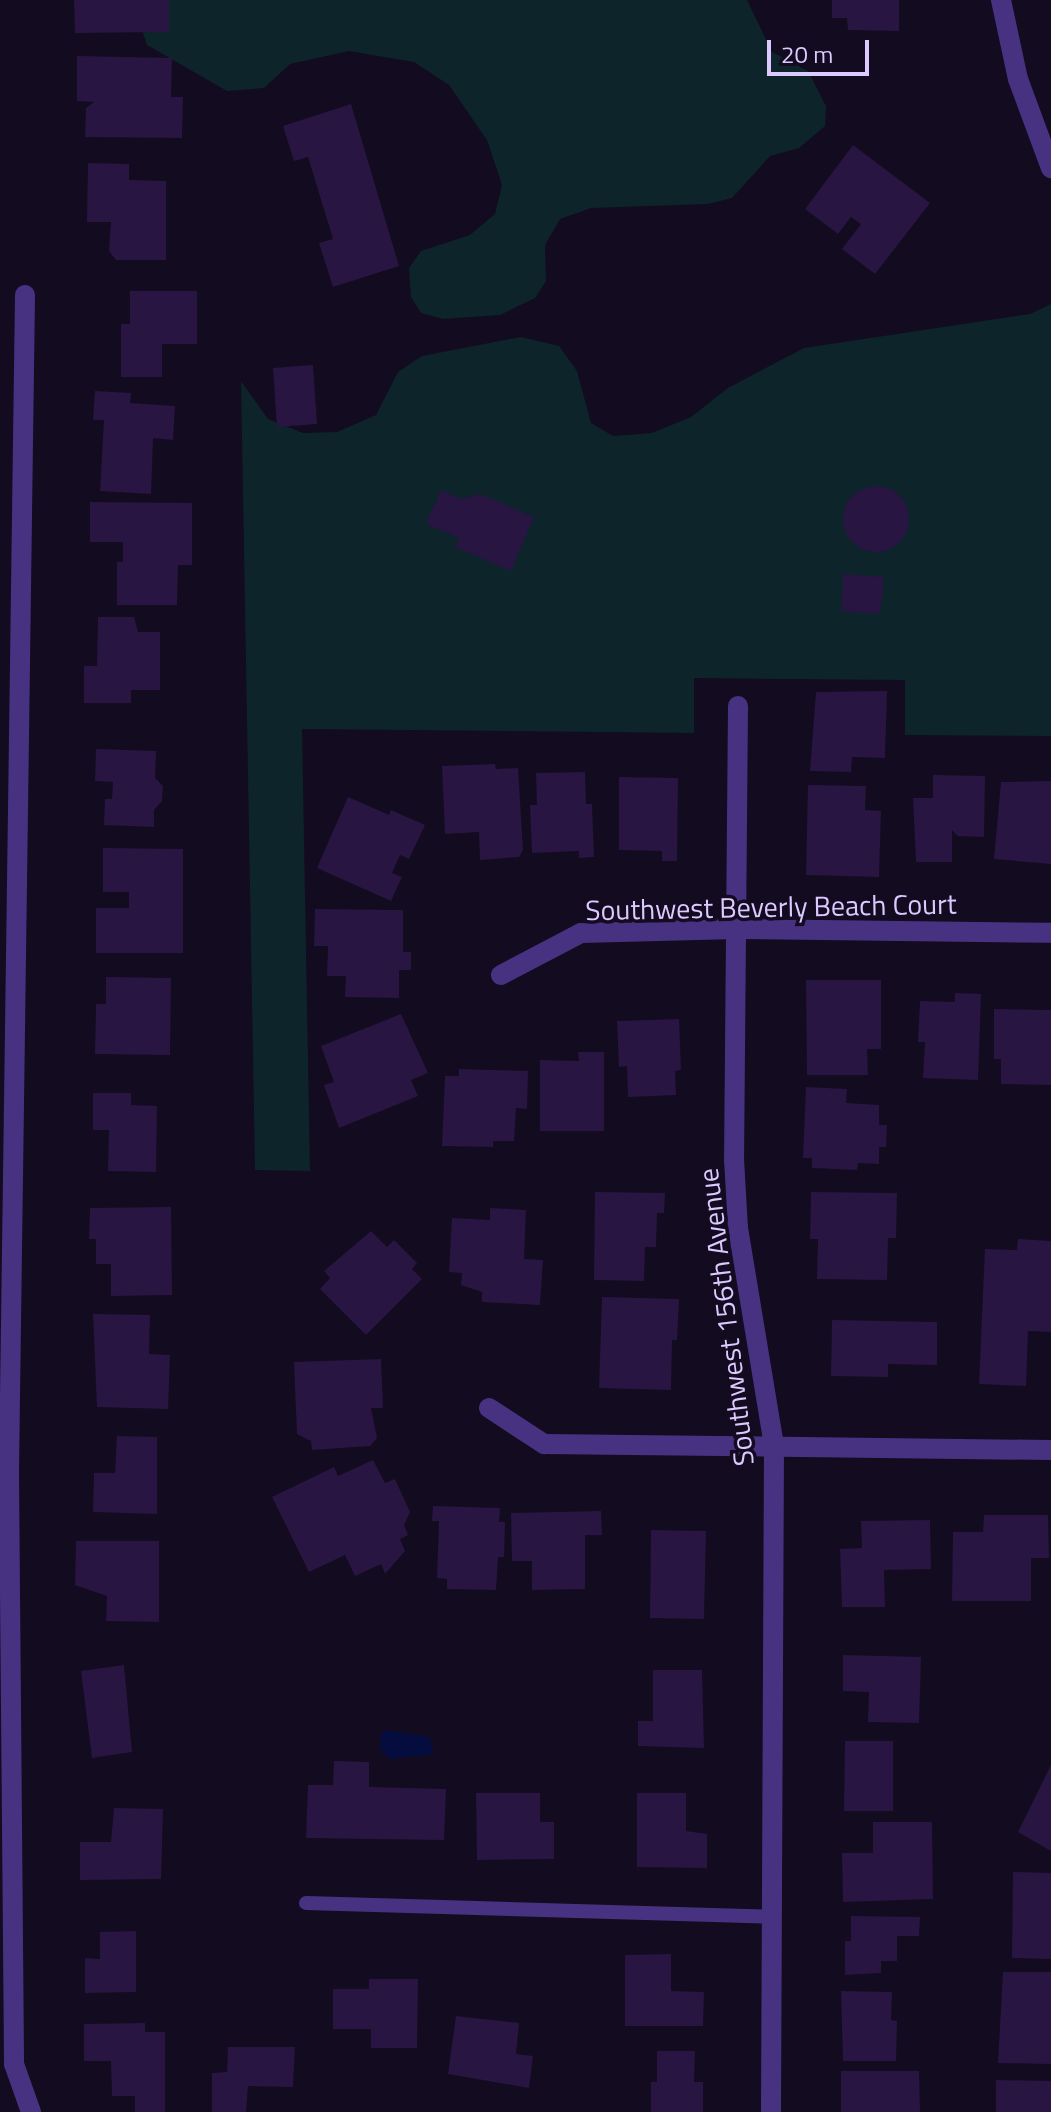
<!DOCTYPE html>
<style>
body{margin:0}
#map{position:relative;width:1051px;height:2112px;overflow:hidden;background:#130b1f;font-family:"Titillium Web",sans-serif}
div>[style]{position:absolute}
.green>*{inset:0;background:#0d242a}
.water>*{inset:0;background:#050d3e}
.building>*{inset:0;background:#281542}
.round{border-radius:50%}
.lane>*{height:14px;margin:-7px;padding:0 7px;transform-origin:7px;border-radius:7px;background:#473282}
.street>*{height:20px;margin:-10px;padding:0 10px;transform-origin:10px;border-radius:10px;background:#473282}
span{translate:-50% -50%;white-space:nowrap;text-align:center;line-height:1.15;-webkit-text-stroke:7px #130b1f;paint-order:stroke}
.street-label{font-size:28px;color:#dbc9ff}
.scale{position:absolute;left:767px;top:40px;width:102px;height:36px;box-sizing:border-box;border:4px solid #dbc9ff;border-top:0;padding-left:10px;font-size:24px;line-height:28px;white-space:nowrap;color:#dbc9ff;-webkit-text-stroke:6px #130b1f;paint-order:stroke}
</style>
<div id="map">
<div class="green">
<i style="clip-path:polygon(132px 0,747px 0,772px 52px,808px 71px,826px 106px,825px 126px,799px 148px,770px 156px,732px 198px,708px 204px,591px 208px,560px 219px,545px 245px,546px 281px,535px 298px,500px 315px,443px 319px,421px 313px,411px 297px,409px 268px,421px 251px,470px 235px,495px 214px,502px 185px,487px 140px,449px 85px,414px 62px,349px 51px,290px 64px,264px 88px,227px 91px,147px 45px)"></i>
<i style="clip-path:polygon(1051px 304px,1051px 736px,905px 735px,905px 680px,694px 678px,694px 733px,302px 729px,310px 1171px,255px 1170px,241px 381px,268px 419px,303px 433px,337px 432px,376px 415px,398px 372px,422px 356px,521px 337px,559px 346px,577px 371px,591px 423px,613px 436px,652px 433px,691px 417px,728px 388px,804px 348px,1030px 314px)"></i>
</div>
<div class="water">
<i style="clip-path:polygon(386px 1730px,429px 1737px,434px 1750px,429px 1755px,390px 1759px,380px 1749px,381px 1733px)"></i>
</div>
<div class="building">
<i style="clip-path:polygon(74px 0,169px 0,169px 32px,75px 33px)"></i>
<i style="clip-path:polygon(832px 0,899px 0,899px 31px,848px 30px,847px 18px,832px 18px)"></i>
<i style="clip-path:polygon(77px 56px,172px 58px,171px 97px,183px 97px,182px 138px,85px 137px,86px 108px,94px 102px,77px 101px)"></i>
<i style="clip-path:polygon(351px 104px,399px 266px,333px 287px,319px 243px,333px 239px,308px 157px,294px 161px,283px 126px)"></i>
<i style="clip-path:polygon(853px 145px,930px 203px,875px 274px,842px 249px,861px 224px,851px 217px,838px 234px,805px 209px)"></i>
<i style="clip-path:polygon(88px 163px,129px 164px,129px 180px,166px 181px,166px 260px,116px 260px,109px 251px,111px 222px,87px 222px)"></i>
<i style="clip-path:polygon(130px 291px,197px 291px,197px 344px,162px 344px,162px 377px,121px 377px,121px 324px,130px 324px)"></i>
<i style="clip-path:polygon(313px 365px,317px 424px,277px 427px,273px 368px)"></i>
<i style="clip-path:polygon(95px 391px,131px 393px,130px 403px,175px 406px,173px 440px,153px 438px,151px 494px,100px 491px,104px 420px,93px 420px)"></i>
<i class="round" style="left:843px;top:486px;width:66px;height:66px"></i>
<i style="clip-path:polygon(441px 490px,460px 499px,480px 494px,534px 517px,511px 571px,455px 547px,459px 538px,426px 524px)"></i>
<i style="clip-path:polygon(90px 502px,192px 503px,192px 565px,178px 565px,177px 605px,117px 605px,117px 562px,123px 562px,123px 542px,90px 542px)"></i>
<i style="clip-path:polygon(843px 574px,884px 577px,880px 614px,841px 611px)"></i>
<i style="clip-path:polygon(98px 617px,134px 617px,138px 632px,160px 632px,160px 690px,131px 690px,131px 703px,84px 703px,84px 666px,97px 666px)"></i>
<i style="clip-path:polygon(887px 691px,885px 758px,852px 757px,851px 772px,810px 771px,816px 692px)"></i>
<i style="clip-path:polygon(96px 749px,156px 751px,155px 778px,163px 786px,162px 801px,154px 810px,154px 827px,104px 825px,105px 799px,112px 799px,113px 782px,95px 781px)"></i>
<i style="clip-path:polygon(495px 764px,496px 769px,518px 768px,523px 850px,519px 857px,480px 860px,479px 832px,445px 834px,442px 766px)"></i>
<i style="clip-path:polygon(585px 772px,586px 804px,592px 804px,594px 857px,579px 858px,579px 851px,532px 853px,530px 805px,537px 805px,536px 773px)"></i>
<i style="clip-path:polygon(933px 775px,985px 776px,984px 837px,958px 836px,952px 830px,952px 862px,916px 862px,913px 798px,933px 798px)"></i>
<i style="clip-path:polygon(619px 777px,678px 778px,677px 861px,662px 861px,662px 851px,619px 850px)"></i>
<i style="clip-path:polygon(1051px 781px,1051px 864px,994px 859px,1001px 782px)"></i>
<i style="clip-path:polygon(808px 785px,866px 786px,865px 810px,881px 811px,879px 877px,806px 875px)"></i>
<i style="clip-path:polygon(348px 797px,389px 815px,391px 810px,425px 825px,409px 859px,400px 855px,392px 873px,402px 877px,391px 901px,317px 868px)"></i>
<i style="clip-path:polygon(103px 848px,183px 849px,183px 953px,96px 953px,96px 908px,129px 908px,129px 892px,103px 892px)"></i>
<i style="clip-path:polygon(315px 909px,403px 910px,403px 952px,411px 952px,411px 970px,399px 970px,399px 998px,345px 997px,346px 976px,327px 976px,328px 946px,314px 946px)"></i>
<i style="clip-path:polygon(106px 977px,171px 978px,170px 1055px,95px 1054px,96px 1004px,106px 1004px)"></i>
<i style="clip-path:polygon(806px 980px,881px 980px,881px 1049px,867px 1049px,868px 1075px,807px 1075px)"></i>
<i style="clip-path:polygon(955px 993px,981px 994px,978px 1080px,923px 1078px,925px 1042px,918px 1042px,920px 1001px,955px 1002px)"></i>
<i style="clip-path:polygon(994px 1009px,1051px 1010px,1051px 1085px,1001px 1084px,1001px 1059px,994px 1059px)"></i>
<i style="clip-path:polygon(401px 1014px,428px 1073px,411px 1080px,418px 1096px,339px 1128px,324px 1085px,334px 1082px,321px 1046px)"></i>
<i style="clip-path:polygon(679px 1019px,681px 1070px,675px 1071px,676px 1095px,628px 1097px,627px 1066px,619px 1067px,617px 1021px)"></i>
<i style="clip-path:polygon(578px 1052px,604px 1052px,604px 1131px,540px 1131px,540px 1060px,579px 1061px)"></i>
<i style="clip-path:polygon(459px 1069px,528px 1071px,527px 1109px,516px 1108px,514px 1141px,493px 1141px,493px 1147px,442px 1146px,445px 1076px,459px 1076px)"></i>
<i style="clip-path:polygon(806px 1087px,847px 1089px,846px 1103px,879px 1105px,879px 1125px,887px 1125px,886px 1147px,879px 1147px,879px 1164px,858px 1163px,857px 1170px,812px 1168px,812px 1158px,803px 1158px)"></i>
<i style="clip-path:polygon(93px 1093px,131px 1093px,131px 1105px,157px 1106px,156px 1172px,108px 1171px,109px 1130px,93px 1130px)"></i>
<i style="clip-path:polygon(595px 1192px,665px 1193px,664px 1213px,657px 1213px,656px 1247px,645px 1247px,644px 1281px,594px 1280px)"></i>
<i style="clip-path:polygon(811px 1192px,897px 1193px,896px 1238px,888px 1238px,887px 1280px,817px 1279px,818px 1239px,810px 1239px)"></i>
<i style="clip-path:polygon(171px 1207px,172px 1295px,111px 1296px,111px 1264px,96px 1264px,96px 1239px,89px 1239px,90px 1208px)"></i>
<i style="clip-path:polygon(490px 1208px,526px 1210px,524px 1259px,543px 1260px,540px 1305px,482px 1302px,482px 1292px,461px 1285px,462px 1273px,449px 1272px,452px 1218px,490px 1220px)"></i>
<i style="clip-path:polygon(371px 1231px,387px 1247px,394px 1240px,417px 1263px,412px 1269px,422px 1279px,366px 1335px,320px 1289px,330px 1278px,324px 1271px)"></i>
<i style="clip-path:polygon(1018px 1239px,1051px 1241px,1051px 1332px,1028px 1331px,1026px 1386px,979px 1384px,985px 1249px,1017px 1250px)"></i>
<i style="clip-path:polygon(602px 1297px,679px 1299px,677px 1340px,672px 1340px,671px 1390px,599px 1388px)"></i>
<i style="clip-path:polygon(93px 1314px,150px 1315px,149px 1354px,170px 1355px,168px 1409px,97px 1407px)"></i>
<i style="clip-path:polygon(832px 1320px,937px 1322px,937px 1365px,888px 1364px,888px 1377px,831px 1376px)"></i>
<i style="clip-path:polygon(381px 1359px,383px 1408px,371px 1408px,377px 1438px,370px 1446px,312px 1450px,311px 1441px,297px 1434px,294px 1362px)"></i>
<i style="clip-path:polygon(117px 1436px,157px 1437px,157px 1514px,93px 1512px,94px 1473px,115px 1473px)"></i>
<i style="clip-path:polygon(373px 1460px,385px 1483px,395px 1479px,410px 1512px,404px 1525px,408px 1535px,400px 1539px,405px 1551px,385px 1574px,381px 1564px,355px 1576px,345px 1555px,309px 1572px,272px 1497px,334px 1467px,338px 1476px)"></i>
<i style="clip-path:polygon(433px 1506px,500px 1508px,499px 1522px,505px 1522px,504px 1557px,498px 1557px,496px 1590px,447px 1589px,447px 1579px,437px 1578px,439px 1521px,432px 1521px)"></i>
<i style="clip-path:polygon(601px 1511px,602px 1535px,585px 1535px,585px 1589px,532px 1590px,532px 1561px,512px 1561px,511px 1513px)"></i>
<i style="clip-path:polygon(984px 1515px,1048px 1515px,1049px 1558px,1031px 1558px,1031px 1601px,952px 1601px,953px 1532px,983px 1532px)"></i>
<i style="clip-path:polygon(930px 1520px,931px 1569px,884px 1570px,885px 1607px,842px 1607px,840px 1549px,862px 1548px,861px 1521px)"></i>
<i style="clip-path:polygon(651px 1530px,706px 1531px,704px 1619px,650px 1618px)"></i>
<i style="clip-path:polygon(76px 1541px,159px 1541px,159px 1622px,106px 1621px,107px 1596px,75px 1585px)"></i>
<i style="clip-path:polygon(843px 1655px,921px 1657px,919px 1723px,868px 1722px,869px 1692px,843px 1691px)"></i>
<i style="clip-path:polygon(124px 1665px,132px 1752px,92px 1758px,81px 1671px)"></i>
<i style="clip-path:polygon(653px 1670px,702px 1670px,704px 1748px,638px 1746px,638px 1721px,653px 1721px)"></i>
<i style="clip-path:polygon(845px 1741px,893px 1741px,893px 1811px,844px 1811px)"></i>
<i style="clip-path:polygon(334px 1761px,369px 1762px,369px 1787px,446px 1789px,444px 1840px,306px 1838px,308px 1785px,333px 1785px)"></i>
<i style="clip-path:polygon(1051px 1765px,1051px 1851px,1018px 1832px)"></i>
<i style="clip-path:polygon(476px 1793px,540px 1793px,540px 1822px,554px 1822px,554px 1859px,477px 1860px)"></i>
<i style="clip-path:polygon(637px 1793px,686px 1793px,686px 1831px,707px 1834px,707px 1868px,637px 1867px)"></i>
<i style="clip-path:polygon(114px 1808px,163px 1809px,161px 1879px,80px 1880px,80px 1842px,111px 1842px)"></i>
<i style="clip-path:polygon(873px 1822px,932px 1822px,933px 1899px,843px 1902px,842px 1853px,873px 1853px)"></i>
<i style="clip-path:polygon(1013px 1872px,1051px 1873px,1051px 1959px,1012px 1958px)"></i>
<i style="clip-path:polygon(851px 1916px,920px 1917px,919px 1936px,897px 1936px,897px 1961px,881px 1961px,881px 1973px,845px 1975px,845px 1941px,851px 1941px)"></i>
<i style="clip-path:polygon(136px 1931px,136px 1992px,85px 1993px,85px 1958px,100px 1959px,100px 1932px)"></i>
<i style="clip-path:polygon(671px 1954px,671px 1991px,704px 1992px,703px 2026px,625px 2026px,625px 1955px)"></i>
<i style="clip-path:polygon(1003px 1972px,1051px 1972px,1051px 2064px,998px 2063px)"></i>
<i style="clip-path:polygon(369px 1979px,418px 1979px,417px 2048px,371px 2048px,371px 2029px,333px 2029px,333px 1989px,369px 1989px)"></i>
<i style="clip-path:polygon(841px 1991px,892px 1992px,891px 2020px,897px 2021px,896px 2061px,843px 2061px)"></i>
<i style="clip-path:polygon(456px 2016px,519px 2023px,516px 2054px,533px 2056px,529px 2088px,448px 2074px)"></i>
<i style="clip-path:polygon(145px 2023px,145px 2032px,165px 2032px,165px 2112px,135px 2112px,135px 2096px,112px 2096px,111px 2061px,84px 2061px,84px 2024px)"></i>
<i style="clip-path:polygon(228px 2047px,295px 2047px,293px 2087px,248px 2086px,246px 2112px,212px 2112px,212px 2073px,227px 2072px)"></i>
<i style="clip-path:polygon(657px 2051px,695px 2051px,694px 2082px,703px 2082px,703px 2112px,651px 2112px,651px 2082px,657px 2082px)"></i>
<i style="clip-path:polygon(841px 2071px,919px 2071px,920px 2112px,841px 2112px)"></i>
<i style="clip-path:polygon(996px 2080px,1051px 2081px,1051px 2112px,996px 2112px)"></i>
</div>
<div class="lane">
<i style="left:306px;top:1903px;width:465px;rotate:1.7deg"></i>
</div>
<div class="street">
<i style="left:1001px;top:0;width:81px;rotate:77.9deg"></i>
<i style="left:1018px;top:79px;width:95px;rotate:69.7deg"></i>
<i style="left:25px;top:295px;width:1179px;rotate:90.78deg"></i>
<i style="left:9px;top:1474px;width:590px;rotate:89.51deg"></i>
<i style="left:14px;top:2064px;width:51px;rotate:70.5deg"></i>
<i style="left:738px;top:706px;width:453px;rotate:90.5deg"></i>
<i style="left:734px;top:1159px;width:69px;rotate:86.7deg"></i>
<i style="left:738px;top:1228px;width:221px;rotate:80.6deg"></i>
<i style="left:774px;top:1446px;width:666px;rotate:90.26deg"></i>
<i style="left:501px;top:975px;width:90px;rotate:-27.7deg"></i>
<i style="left:581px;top:933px;width:155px;rotate:-1.5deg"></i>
<i style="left:736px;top:929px;width:315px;rotate:0.7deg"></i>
<i style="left:489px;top:1408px;width:66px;rotate:33.2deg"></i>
<i style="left:544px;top:1444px;width:507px;rotate:0.68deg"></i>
</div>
<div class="street-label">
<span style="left:771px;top:907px;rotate:-1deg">Southwest Beverly Beach Court</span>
<span style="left:726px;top:1317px;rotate:-97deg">Southwest 156th Avenue</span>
</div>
<div class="scale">20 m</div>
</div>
